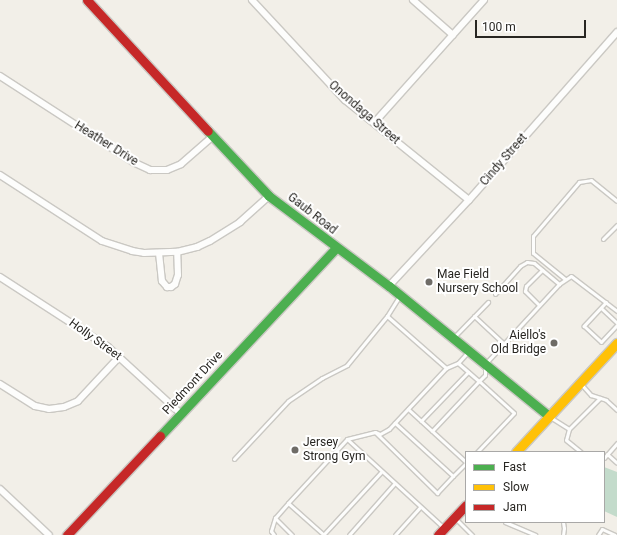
<!DOCTYPE html>
<style>
body{margin:0}
#map{position:relative;width:617px;height:535px;overflow:hidden;background:#f2efe8;font-family:Roboto,sans-serif}
div>[style]{position:absolute}
.green>*{inset:0;background:#c3dbcb}
.roads{filter:drop-shadow(1px 0 #cac8c3) drop-shadow(-1px 0 #cac8c3) drop-shadow(0 1px #cac8c3) drop-shadow(0 -1px #cac8c3)}
.lane>*{height:3px;margin:-1.5px;padding:0 1.5px;transform-origin:1.5px;border-radius:1.5px;background:#fdfdfc}
.street>*{height:6px;margin:-3px;padding:0 3px;transform-origin:3px;border-radius:3px;background:#fdfdfc}
.fast>*{height:9px;margin:-4.5px;padding:0 4.5px;transform-origin:4.5px;border-radius:4.5px;background:#4caf50}
.slow>*{height:9px;margin:-4.5px;padding:0 4.5px;transform-origin:4.5px;border-radius:4.5px;background:#ffc107}
.jam>*{height:9px;margin:-4.5px;padding:0 4.5px;transform-origin:4.5px;border-radius:4.5px;background:#c62828}
.dots>*{width:11px;height:11px;translate:-50% -50%;box-sizing:border-box;border:2px solid #fff;border-radius:50%}
span{translate:-50% -50%;white-space:nowrap;text-align:center;line-height:1.15;-webkit-text-stroke:4px #fff;paint-order:stroke}
.street-label{font-size:12px;color:#282622}
.poi-label{font-size:12px;color:#282622}
.left{translate:0 -50%;text-align:left}
.right{translate:-100% -50%;text-align:right}
.legend{position:absolute;left:465px;top:451px;width:140px;height:72px;box-sizing:border-box;background:#fff;border:1px solid #a9a8a7;margin:0;padding:5px 7px;list-style:none;font-size:12px;color:#282622}
.legend li{display:flex;align-items:center;gap:8px;height:20px}
.legend b{width:20px;border:1px solid #a9a8a7}
.scale{position:absolute;left:475px;top:20px;width:111px;height:18px;box-sizing:border-box;border:2px solid #282622;border-top:0;padding-left:5px;font-size:12px;line-height:14px;white-space:nowrap;color:#282622;-webkit-text-stroke:3px #fff;paint-order:stroke}
</style>
<div id="map">
<div class="green">
<i style="clip-path:polygon(604px 467px,617px 472px,617px 517px,604px 511px)"></i>
</div>
<div class="roads">
<div class="lane">
<i style="left:603px;top:239px;width:20px;rotate:-45deg"></i>
<i style="left:565px;top:279px;width:41px;rotate:-140.9deg"></i>
<i style="left:533px;top:253px;width:17px;rotate:-90deg"></i>
<i style="left:533px;top:236px;width:71px;rotate:-49.6deg"></i>
<i style="left:579px;top:182px;width:12px;rotate:-9deg"></i>
<i style="left:591px;top:180px;width:33px;rotate:39deg"></i>
<i style="left:495px;top:294px;width:38px;rotate:-48deg"></i>
<i style="left:520px;top:266px;width:8px;rotate:-30deg"></i>
<i style="left:527px;top:262px;width:7px;rotate:8deg"></i>
<i style="left:534px;top:263px;width:33px;rotate:40deg"></i>
<i style="left:606px;top:302px;width:33px;rotate:133deg"></i>
<i style="left:584px;top:326px;width:23px;rotate:43deg"></i>
<i style="left:601px;top:342px;width:23px;rotate:-47deg"></i>
<i style="left:539px;top:305px;width:20px;rotate:-135deg"></i>
<i style="left:525px;top:291px;width:5px;rotate:-79deg"></i>
<i style="left:526px;top:286px;width:23px;rotate:-45deg"></i>
<i style="left:601px;top:308px;width:22px;rotate:43deg"></i>
<i style="left:387px;top:316px;width:79px;rotate:41.4deg"></i>
<i style="left:474px;top:316px;width:41px;rotate:43deg"></i>
<i style="left:454px;top:337px;width:49px;rotate:-45.8deg"></i>
<i style="left:458px;top:363px;width:28px;rotate:41deg"></i>
<i style="left:479px;top:381px;width:8px;rotate:-45deg"></i>
<i style="left:485px;top:375px;width:11px;rotate:-90deg"></i>
<i style="left:485px;top:364px;width:109px;rotate:-47.2deg"></i>
<i style="left:559px;top:284px;width:14px;rotate:-34deg"></i>
<i style="left:571px;top:276px;width:58px;rotate:37.3deg"></i>
<i style="left:581px;top:384px;width:15px;rotate:48deg"></i>
<i style="left:591px;top:395px;width:16px;rotate:18deg"></i>
<i style="left:606px;top:400px;width:15px;rotate:42deg"></i>
<i style="left:408px;top:409px;width:79px;rotate:42.4deg"></i>
<i style="left:550px;top:417px;width:22px;rotate:32deg"></i>
<i style="left:569px;top:429px;width:11px;rotate:105deg"></i>
<i style="left:566px;top:440px;width:19px;rotate:39deg"></i>
<i style="left:421px;top:421px;width:68px;rotate:-46.2deg"></i>
<i style="left:569px;top:429px;width:44px;rotate:-45deg"></i>
<i style="left:432px;top:431px;width:69px;rotate:-46.8deg"></i>
<i style="left:479px;top:381px;width:47px;rotate:42.4deg"></i>
<i style="left:514px;top:413px;width:54px;rotate:133.5deg"></i>
<i style="left:376px;top:433px;width:86px;rotate:44.5deg"></i>
<i style="left:437px;top:493px;width:23px;rotate:-47deg"></i>
<i style="left:453px;top:476px;width:79px;rotate:-137.6deg"></i>
<i style="left:347px;top:439px;width:130px;rotate:42.5deg"></i>
<i style="left:607px;top:454px;width:13px;rotate:42deg"></i>
<i style="left:604px;top:458px;width:20px;rotate:-49deg"></i>
<i style="left:234px;top:459px;width:79px;rotate:-47deg"></i>
<i style="left:288px;top:401px;width:41px;rotate:-34.1deg"></i>
<i style="left:322px;top:378px;width:28px;rotate:-27deg"></i>
<i style="left:347px;top:365px;width:63px;rotate:-50.8deg"></i>
<i style="left:387px;top:316px;width:22px;rotate:-58deg"></i>
<i style="left:453px;top:476px;width:18px;rotate:-45deg"></i>
<i style="left:275px;top:518px;width:24px;rotate:45deg"></i>
<i style="left:456px;top:519px;width:23px;rotate:45deg"></i>
<i style="left:505px;top:522px;width:33px;rotate:23deg"></i>
<i style="left:563px;top:522px;width:6px;rotate:81deg"></i>
<i style="left:564px;top:528px;width:7px;rotate:98deg"></i>
<i style="left:324px;top:534px;width:84px;rotate:-47.4deg"></i>
<i style="left:274px;top:535px;width:5px;rotate:-127deg"></i>
<i style="left:271px;top:531px;width:14px;rotate:-73deg"></i>
<i style="left:275px;top:518px;width:20px;rotate:-49deg"></i>
<i style="left:324px;top:535px;width:48px;rotate:-138.4deg"></i>
<i style="left:288px;top:503px;width:87px;rotate:-47.3deg"></i>
<i style="left:347px;top:439px;width:29px;rotate:-14deg"></i>
<i style="left:375px;top:432px;width:5px;rotate:22deg"></i>
<i style="left:380px;top:434px;width:10px;rotate:-29deg"></i>
<i style="left:389px;top:429px;width:83px;rotate:-46.9deg"></i>
<i style="left:446px;top:368px;width:13px;rotate:-23deg"></i>
<i style="left:458px;top:363px;width:15px;rotate:-48deg"></i>
<i style="left:349px;top:535px;width:68px;rotate:-48.6deg"></i>
<i style="left:395px;top:535px;width:38px;rotate:-48deg"></i>
<i style="left:598px;top:535px;width:7px;rotate:-56deg"></i>
<i style="left:602px;top:529px;width:14px;rotate:25deg"></i>
</div>
<div class="street">
<i style="left:252px;top:0;width:137px;rotate:47.1deg"></i>
<i style="left:345px;top:100px;width:159px;rotate:38.9deg"></i>
<i style="left:413px;top:0;width:53px;rotate:41.2deg"></i>
<i style="left:0;top:76px;width:158px;rotate:32.9deg"></i>
<i style="left:133px;top:162px;width:19px;rotate:25deg"></i>
<i style="left:150px;top:170px;width:17px"></i>
<i style="left:167px;top:170px;width:15px;rotate:-23deg"></i>
<i style="left:181px;top:164px;width:43px;rotate:-41.2deg"></i>
<i style="left:374px;top:123px;width:165px;rotate:-48.2deg"></i>
<i style="left:0;top:175px;width:121px;rotate:32.9deg"></i>
<i style="left:102px;top:241px;width:32px;rotate:18deg"></i>
<i style="left:132px;top:251px;width:12px;rotate:9deg"></i>
<i style="left:144px;top:253px;width:33px;rotate:-2deg"></i>
<i style="left:177px;top:252px;width:21px;rotate:-14deg"></i>
<i style="left:197px;top:247px;width:14px;rotate:-25deg"></i>
<i style="left:210px;top:241px;width:36px;rotate:-32deg"></i>
<i style="left:240px;top:222px;width:39px;rotate:-42deg"></i>
<i style="left:159px;top:253px;width:28px;rotate:84deg"></i>
<i style="left:162px;top:281px;width:8px;rotate:50deg"></i>
<i style="left:167px;top:287px;width:4px"></i>
<i style="left:171px;top:287px;width:5px;rotate:-37deg"></i>
<i style="left:175px;top:284px;width:9px;rotate:-72deg"></i>
<i style="left:178px;top:275px;width:23px;rotate:-92deg"></i>
<i style="left:0;top:277px;width:129px;rotate:32.9deg"></i>
<i style="left:108px;top:347px;width:99px;rotate:42.5deg"></i>
<i style="left:389px;top:286px;width:117px;rotate:-47.1deg"></i>
<i style="left:469px;top:200px;width:224px;rotate:-48.6deg"></i>
<i style="left:0;top:384px;width:41px;rotate:32.2deg"></i>
<i style="left:35px;top:406px;width:14px;rotate:12deg"></i>
<i style="left:49px;top:409px;width:15px;rotate:-8deg"></i>
<i style="left:64px;top:407px;width:15px;rotate:-23deg"></i>
<i style="left:78px;top:401px;width:60px;rotate:-47deg"></i>
<i style="left:0;top:489px;width:67px;rotate:43.2deg"></i>
</div>
<div class="fast">
<i style="left:208px;top:131px;width:89px;rotate:46.8deg"></i>
<i style="left:269px;top:196px;width:150px;rotate:36.9deg"></i>
<i style="left:389px;top:286px;width:206px;rotate:39.1deg"></i>
<i style="left:160px;top:436px;width:258px;rotate:-46.9deg"></i>
</div>
<div class="slow">
<i style="left:516px;top:452px;width:149px;rotate:-47.2deg"></i>
</div>
<div class="jam">
<i style="left:87px;top:0;width:178px;rotate:47.3deg"></i>
<i style="left:67px;top:535px;width:136px;rotate:-46.8deg"></i>
<i style="left:438px;top:535px;width:41px;rotate:-47deg"></i>
</div>
</div>
<div class="dots">
<i style="left:429px;top:282px;background:#6f6c67"></i>
<i style="left:554px;top:343px;background:#6f6c67"></i>
<i style="left:295px;top:450px;background:#6f6c67"></i>
</div>
<div class="street-label">
<span style="left:364px;top:113px;rotate:41deg">Onondaga Street</span>
<span style="left:106px;top:144px;rotate:32deg">Heather Drive</span>
<span style="left:504px;top:160px;rotate:-49deg">Cindy Street</span>
<span style="left:312px;top:214px;rotate:38deg">Gaub Road</span>
<span style="left:95px;top:340px;rotate:36deg">Holly Street</span>
<span style="left:193px;top:383px;rotate:-47deg">Piedmont Drive</span>
</div>
<div class="poi-label">
<span class="left" style="left:437px;top:282px">Mae Field<br>Nursery School</span>
<span class="right" style="left:546px;top:343px">Aiello's<br>Old Bridge</span>
<span class="left" style="left:303px;top:450px">Jersey<br>Strong Gym</span>
</div>
<ul class="legend">
<li><b style="height:5px;background:#4caf50"></b>Fast</li>
<li><b style="height:5px;background:#ffc107"></b>Slow</li>
<li><b style="height:5px;background:#c62828"></b>Jam</li>
</ul>
<div class="scale">100 m</div>
</div>
